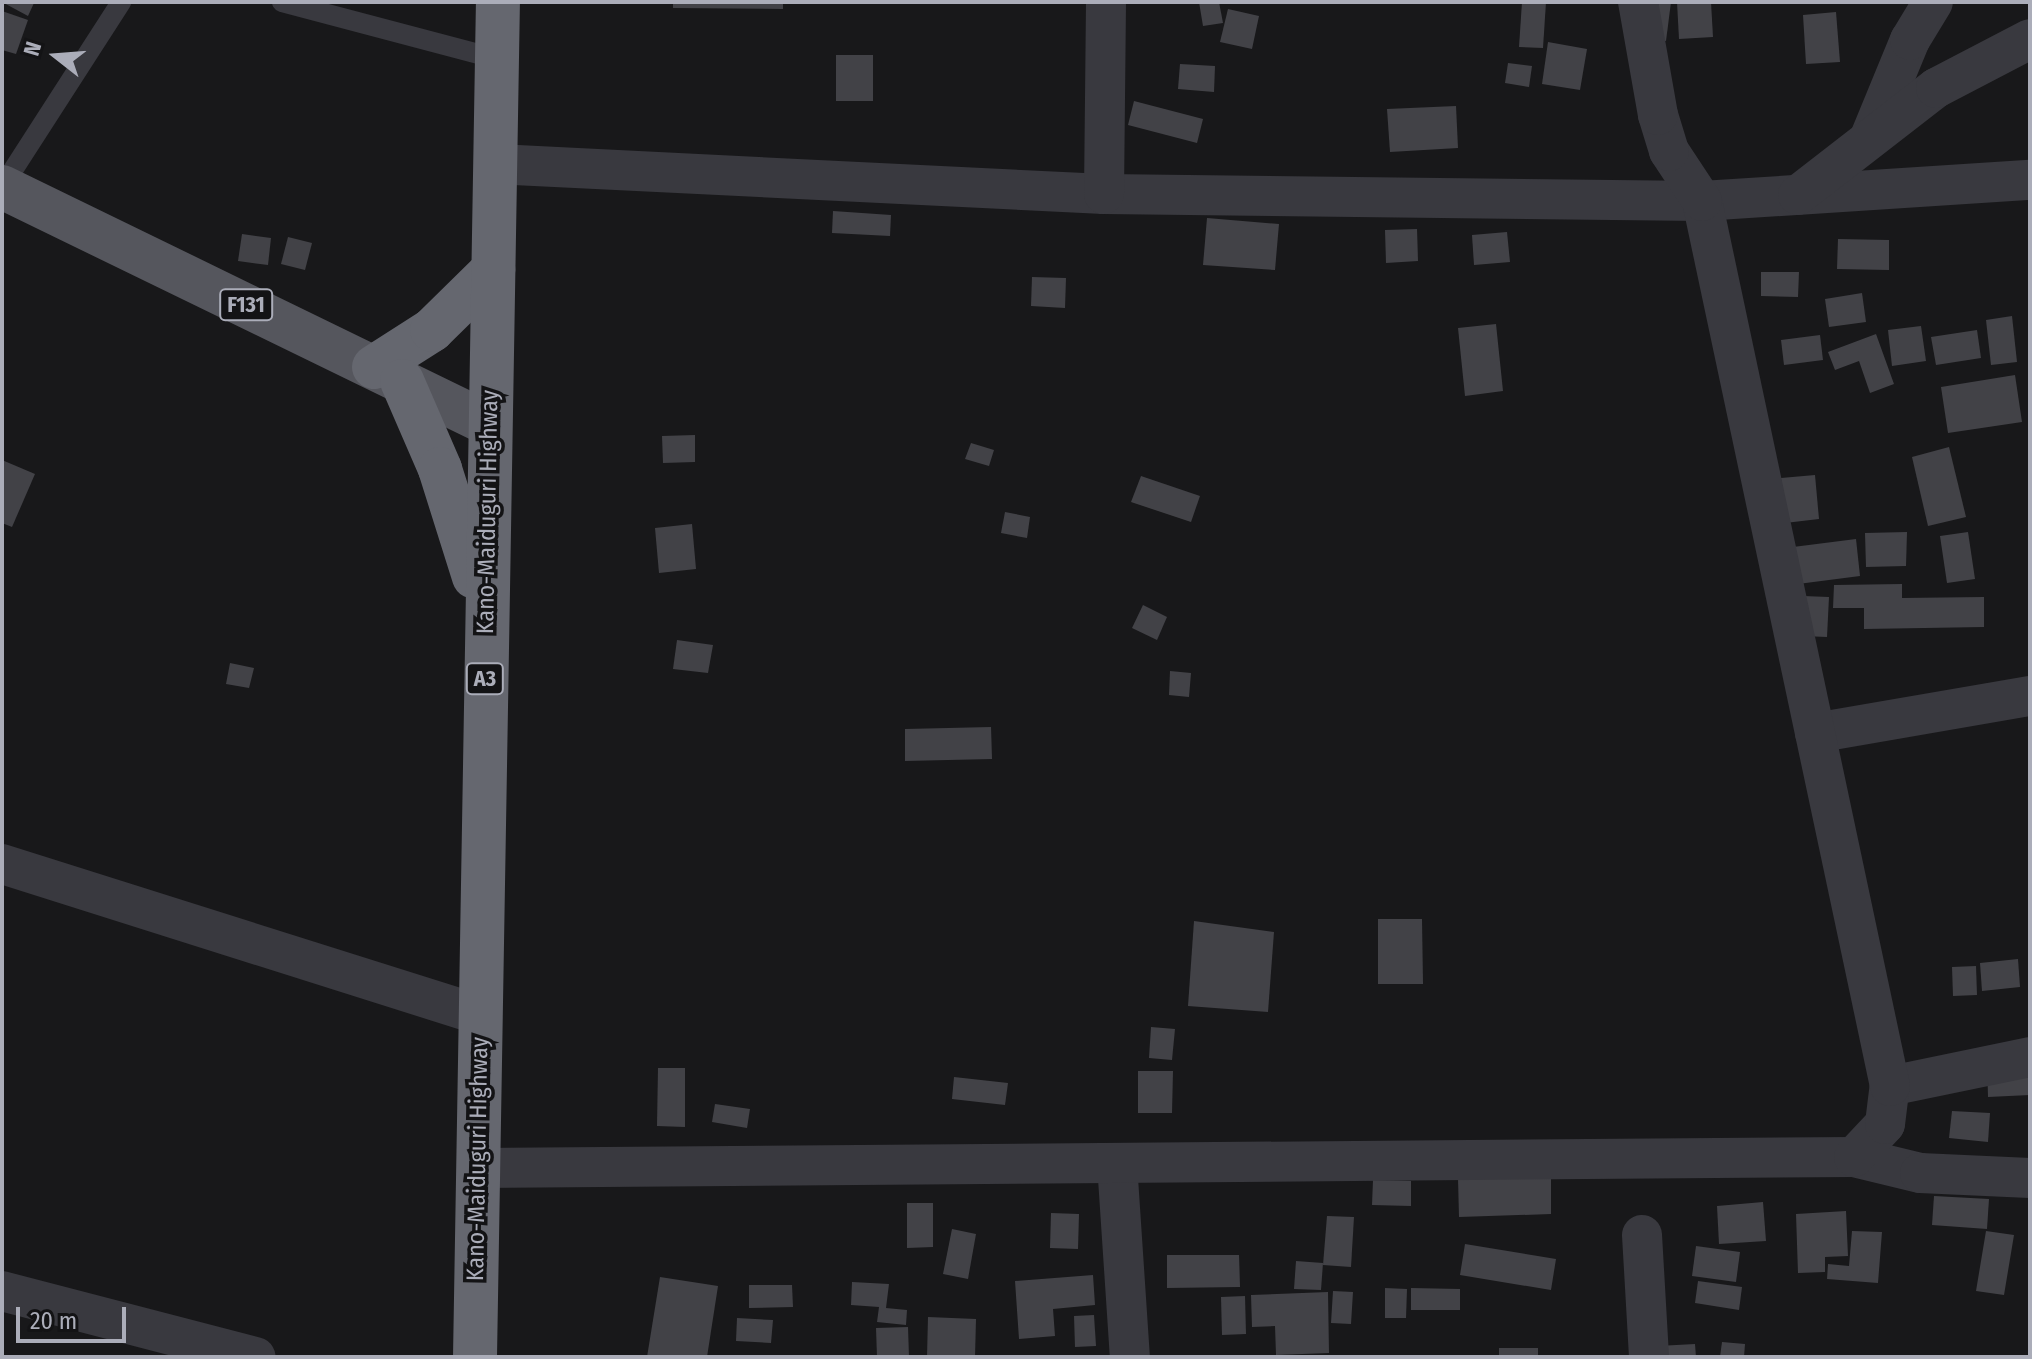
<!DOCTYPE html>
<style>
body{margin:0}
#map{position:relative;width:2032px;height:1359px;overflow:hidden;background:#18181a;font-family:"Fira Sans Condensed",sans-serif}
div>[style]{position:absolute}
.building>*{inset:0;background:#424247}
.lane>*{height:20px;margin:-10px;padding:0 10px;transform-origin:10px;border-radius:10px;background:#39393f}
.street>*{height:40px;margin:-20px;padding:0 20px;transform-origin:20px;border-radius:20px;background:#39393f}
.primary>*{height:44px;margin:-22px;padding:0 22px;transform-origin:22px;border-radius:22px;background:#55565d}
.highway>*{height:44px;margin:-22px;padding:0 22px;transform-origin:22px;border-radius:22px;background:#65676f}
span{translate:-50% -50%;white-space:nowrap;text-align:center;line-height:1.15;-webkit-text-stroke:7px #131315;paint-order:stroke}
.shield-label span{padding:2px 6px;background:#131315;border:2px solid;border-radius:6px;-webkit-text-stroke-width:0}
.shield-label{font-size:22px;color:#abadb9;font-weight:700}
.street-label{font-size:24px;color:#abadb9}
.frame{position:absolute;inset:0;border:4px solid #abadb9;pointer-events:none}
.north{position:absolute;left:16px;top:16px;width:80px;height:80px;-webkit-text-stroke:6px #131315;paint-order:stroke;rotate:287deg;font-size:22px;font-weight:700;line-height:32px;text-align:center;color:#abadb9}
.north::after{content:'';display:block;margin:auto;width:28px;height:36px;background:#abadb9;clip-path:polygon(50% 0,100% 100%,50% 72%,0 100%)}
.scale{position:absolute;left:16px;top:1307px;width:110px;height:36px;box-sizing:border-box;border:4px solid #abadb9;border-top:0;padding-left:10px;font-size:24px;line-height:28px;white-space:nowrap;color:#abadb9;-webkit-text-stroke:6px #131315;paint-order:stroke}
</style>
<div id="map">
<div class="building">
<i style="clip-path:polygon(2px 2px,31px 2px,34px 3px,28px 16px)"></i>
<i style="clip-path:polygon(673px 2px,783px 2px,783px 9px,673px 8px)"></i>
<i style="clip-path:polygon(1199px 2px,1219px 2px,1223px 23px,1203px 26px)"></i>
<i style="clip-path:polygon(1522px 2px,1546px 2px,1543px 48px,1519px 47px)"></i>
<i style="clip-path:polygon(1632px 2px,1671px 2px,1666px 41px,1629px 36px)"></i>
<i style="clip-path:polygon(1677px 2px,1711px 2px,1713px 37px,1679px 39px)"></i>
<i style="clip-path:polygon(1228px 9px,1259px 16px,1252px 49px,1220px 42px)"></i>
<i style="clip-path:polygon(2px 11px,28px 20px,16px 54px,2px 50px)"></i>
<i style="clip-path:polygon(1836px 12px,1840px 62px,1806px 64px,1803px 15px)"></i>
<i style="clip-path:polygon(1548px 42px,1587px 49px,1580px 90px,1542px 84px)"></i>
<i style="clip-path:polygon(836px 55px,873px 55px,873px 101px,836px 101px)"></i>
<i style="clip-path:polygon(1508px 63px,1532px 66px,1529px 87px,1505px 83px)"></i>
<i style="clip-path:polygon(1180px 64px,1215px 66px,1214px 92px,1178px 89px)"></i>
<i style="clip-path:polygon(1134px 101px,1203px 119px,1197px 143px,1128px 125px)"></i>
<i style="clip-path:polygon(1456px 106px,1458px 148px,1390px 152px,1387px 109px)"></i>
<i style="clip-path:polygon(833px 211px,891px 215px,890px 236px,832px 233px)"></i>
<i style="clip-path:polygon(1207px 218px,1279px 224px,1275px 270px,1203px 265px)"></i>
<i style="clip-path:polygon(1417px 229px,1418px 261px,1386px 263px,1385px 230px)"></i>
<i style="clip-path:polygon(1507px 232px,1510px 262px,1474px 265px,1472px 235px)"></i>
<i style="clip-path:polygon(242px 234px,271px 238px,268px 265px,238px 261px)"></i>
<i style="clip-path:polygon(288px 237px,312px 243px,305px 270px,281px 264px)"></i>
<i style="clip-path:polygon(1838px 239px,1889px 240px,1889px 270px,1837px 269px)"></i>
<i style="clip-path:polygon(1761px 272px,1799px 272px,1798px 297px,1761px 296px)"></i>
<i style="clip-path:polygon(1032px 277px,1066px 278px,1065px 308px,1031px 306px)"></i>
<i style="clip-path:polygon(1862px 293px,1866px 322px,1829px 327px,1825px 299px)"></i>
<i style="clip-path:polygon(2012px 316px,2017px 362px,1991px 365px,1986px 320px)"></i>
<i style="clip-path:polygon(1496px 324px,1503px 391px,1465px 396px,1458px 328px)"></i>
<i style="clip-path:polygon(1921px 326px,1926px 361px,1892px 366px,1888px 330px)"></i>
<i style="clip-path:polygon(1977px 330px,1981px 358px,1936px 365px,1931px 337px)"></i>
<i style="clip-path:polygon(1876px 334px,1894px 384px,1870px 393px,1859px 361px,1835px 370px,1828px 352px)"></i>
<i style="clip-path:polygon(1820px 335px,1823px 360px,1784px 365px,1781px 340px)"></i>
<i style="clip-path:polygon(2015px 375px,2022px 422px,1948px 433px,1941px 387px)"></i>
<i style="clip-path:polygon(695px 435px,695px 462px,663px 463px,662px 436px)"></i>
<i style="clip-path:polygon(971px 443px,994px 450px,989px 466px,965px 459px)"></i>
<i style="clip-path:polygon(1949px 447px,1966px 517px,1928px 526px,1912px 457px)"></i>
<i style="clip-path:polygon(2px 460px,35px 474px,12px 527px,2px 523px)"></i>
<i style="clip-path:polygon(1815px 475px,1819px 519px,1785px 523px,1781px 478px)"></i>
<i style="clip-path:polygon(1141px 476px,1200px 496px,1191px 522px,1131px 502px)"></i>
<i style="clip-path:polygon(1005px 512px,1030px 517px,1027px 538px,1001px 533px)"></i>
<i style="clip-path:polygon(692px 524px,696px 569px,659px 573px,655px 528px)"></i>
<i style="clip-path:polygon(1907px 532px,1906px 566px,1866px 567px,1865px 533px)"></i>
<i style="clip-path:polygon(1968px 532px,1975px 579px,1947px 583px,1940px 536px)"></i>
<i style="clip-path:polygon(1856px 539px,1860px 576px,1798px 584px,1793px 547px)"></i>
<i style="clip-path:polygon(1902px 584px,1902px 598px,1984px 597px,1984px 627px,1864px 629px,1864px 608px,1833px 608px,1834px 585px)"></i>
<i style="clip-path:polygon(1803px 596px,1829px 597px,1827px 637px,1802px 636px)"></i>
<i style="clip-path:polygon(1143px 605px,1167px 617px,1157px 640px,1132px 628px)"></i>
<i style="clip-path:polygon(677px 640px,713px 645px,708px 673px,673px 669px)"></i>
<i style="clip-path:polygon(230px 663px,254px 668px,249px 688px,226px 684px)"></i>
<i style="clip-path:polygon(1170px 671px,1191px 673px,1189px 697px,1169px 695px)"></i>
<i style="clip-path:polygon(991px 727px,992px 759px,905px 761px,905px 729px)"></i>
<i style="clip-path:polygon(1378px 919px,1422px 919px,1423px 984px,1378px 984px)"></i>
<i style="clip-path:polygon(1194px 921px,1274px 932px,1268px 1012px,1188px 1006px)"></i>
<i style="clip-path:polygon(2018px 959px,2020px 987px,1982px 991px,1980px 963px)"></i>
<i style="clip-path:polygon(1976px 966px,1977px 995px,1953px 996px,1952px 967px)"></i>
<i style="clip-path:polygon(1151px 1027px,1175px 1029px,1172px 1060px,1149px 1058px)"></i>
<i style="clip-path:polygon(2030px 1057px,2030px 1095px,1988px 1097px,1987px 1059px)"></i>
<i style="clip-path:polygon(658px 1068px,685px 1068px,685px 1127px,657px 1126px)"></i>
<i style="clip-path:polygon(1138px 1071px,1173px 1071px,1172px 1113px,1138px 1113px)"></i>
<i style="clip-path:polygon(954px 1077px,1008px 1083px,1005px 1105px,952px 1099px)"></i>
<i style="clip-path:polygon(715px 1104px,750px 1109px,747px 1128px,712px 1122px)"></i>
<i style="clip-path:polygon(1952px 1111px,1990px 1113px,1988px 1142px,1949px 1138px)"></i>
<i style="clip-path:polygon(1551px 1175px,1551px 1214px,1459px 1217px,1458px 1178px)"></i>
<i style="clip-path:polygon(1373px 1180px,1411px 1181px,1411px 1206px,1372px 1205px)"></i>
<i style="clip-path:polygon(1934px 1196px,1989px 1199px,1987px 1229px,1932px 1225px)"></i>
<i style="clip-path:polygon(1763px 1202px,1766px 1241px,1719px 1244px,1717px 1206px)"></i>
<i style="clip-path:polygon(907px 1203px,933px 1203px,933px 1247px,907px 1248px)"></i>
<i style="clip-path:polygon(1846px 1211px,1848px 1256px,1825px 1257px,1825px 1272px,1798px 1273px,1796px 1214px)"></i>
<i style="clip-path:polygon(1051px 1213px,1079px 1214px,1078px 1249px,1050px 1248px)"></i>
<i style="clip-path:polygon(1327px 1216px,1354px 1217px,1351px 1267px,1323px 1265px)"></i>
<i style="clip-path:polygon(952px 1229px,976px 1234px,968px 1279px,943px 1274px)"></i>
<i style="clip-path:polygon(1852px 1231px,1882px 1232px,1878px 1283px,1827px 1279px,1828px 1264px,1849px 1266px)"></i>
<i style="clip-path:polygon(1986px 1231px,2014px 1235px,2004px 1295px,1976px 1291px)"></i>
<i style="clip-path:polygon(1465px 1244px,1556px 1259px,1551px 1290px,1460px 1275px)"></i>
<i style="clip-path:polygon(1696px 1246px,1740px 1252px,1736px 1282px,1692px 1276px)"></i>
<i style="clip-path:polygon(1167px 1255px,1239px 1255px,1240px 1287px,1167px 1288px)"></i>
<i style="clip-path:polygon(1296px 1261px,1323px 1263px,1321px 1290px,1294px 1289px)"></i>
<i style="clip-path:polygon(1093px 1275px,1095px 1305px,1053px 1309px,1055px 1336px,1019px 1339px,1015px 1281px)"></i>
<i style="clip-path:polygon(660px 1277px,718px 1286px,707px 1357px,647px 1357px)"></i>
<i style="clip-path:polygon(1698px 1281px,1742px 1287px,1739px 1310px,1695px 1303px)"></i>
<i style="clip-path:polygon(852px 1282px,889px 1284px,886px 1308px,907px 1310px,906px 1325px,877px 1322px,879px 1307px,851px 1305px)"></i>
<i style="clip-path:polygon(749px 1285px,792px 1285px,793px 1307px,749px 1308px)"></i>
<i style="clip-path:polygon(1385px 1288px,1407px 1289px,1406px 1318px,1385px 1318px)"></i>
<i style="clip-path:polygon(1411px 1288px,1460px 1289px,1460px 1310px,1411px 1310px)"></i>
<i style="clip-path:polygon(1333px 1291px,1353px 1292px,1351px 1324px,1331px 1323px)"></i>
<i style="clip-path:polygon(1328px 1292px,1329px 1353px,1276px 1355px,1275px 1326px,1252px 1327px,1251px 1295px)"></i>
<i style="clip-path:polygon(1245px 1296px,1246px 1334px,1222px 1335px,1221px 1297px)"></i>
<i style="clip-path:polygon(1094px 1315px,1096px 1346px,1075px 1347px,1074px 1316px)"></i>
<i style="clip-path:polygon(928px 1317px,976px 1319px,975px 1357px,927px 1357px)"></i>
<i style="clip-path:polygon(737px 1318px,773px 1320px,771px 1343px,736px 1341px)"></i>
<i style="clip-path:polygon(908px 1327px,909px 1357px,877px 1357px,876px 1328px)"></i>
<i style="clip-path:polygon(1722px 1342px,1745px 1344px,1744px 1357px,1720px 1357px)"></i>
<i style="clip-path:polygon(1695px 1344px,1696px 1357px,1640px 1357px,1639px 1347px)"></i>
<i style="clip-path:polygon(1499px 1348px,1538px 1348px,1538px 1357px,1499px 1357px)"></i>
</div>
<div class="lane">
<i style="left:282px;top:2px;width:222px;rotate:14.8deg"></i>
<i style="left:2px;top:187px;width:220px;rotate:-57.2deg"></i>
</div>
<div class="street">
<i style="left:1870px;top:137px;width:105px;rotate:-67.6deg"></i>
<i style="left:1910px;top:40px;width:44px;rotate:-58.8deg"></i>
<i style="left:495px;top:164px;width:610px;rotate:2.82deg"></i>
<i style="left:1104px;top:194px;width:598px;rotate:0.67deg"></i>
<i style="left:1702px;top:201px;width:329px;rotate:-3.7deg"></i>
<i style="left:1104px;top:194px;width:192px;rotate:-89.4deg"></i>
<i style="left:1798px;top:195px;width:175px;rotate:-37.8deg"></i>
<i style="left:1936px;top:88px;width:106px;rotate:-27.5deg"></i>
<i style="left:1815px;top:733px;width:218px;rotate:-9.8deg"></i>
<i style="left:2px;top:864px;width:501px;rotate:17.53deg"></i>
<i style="left:1890px;top:1086px;width:143px;rotate:-11.7deg"></i>
<i style="left:1854px;top:1157px;width:68px;rotate:13.6deg"></i>
<i style="left:1920px;top:1173px;width:110px;rotate:2.6deg"></i>
<i style="left:1117px;top:1163px;width:194px;rotate:86.2deg"></i>
<i style="left:478px;top:1168px;width:1376px;rotate:-0.46deg"></i>
<i style="left:1854px;top:1157px;width:45px;rotate:-46.8deg"></i>
<i style="left:1885px;top:1124px;width:38px;rotate:-83deg"></i>
<i style="left:1890px;top:1086px;width:905px;rotate:-101.99deg"></i>
<i style="left:1702px;top:201px;width:60px;rotate:-123.4deg"></i>
<i style="left:1669px;top:151px;width:38px;rotate:-107deg"></i>
<i style="left:1658px;top:115px;width:115px;rotate:-100deg"></i>
<i style="left:1642px;top:1235px;width:122px;rotate:86.7deg"></i>
<i style="left:2px;top:1291px;width:262px;rotate:14.6deg"></i>
</div>
<div class="primary">
<i style="left:2px;top:187px;width:542px;rotate:25.95deg"></i>
</div>
<div class="highway">
<i style="left:374px;top:367px;width:69px;rotate:-32.5deg"></i>
<i style="left:432px;top:330px;width:86px;rotate:-44.5deg"></i>
<i style="left:402px;top:381px;width:96px;rotate:66.6deg"></i>
<i style="left:440px;top:469px;width:113px;rotate:72.5deg"></i>
<i style="left:475px;top:1357px;width:1355px;rotate:-89.03deg"></i>
</div>
<div class="shield-label">
<span style="left:246px;top:305px">F131</span>
<span style="left:485px;top:679px">A3</span>
</div>
<div class="street-label">
<span style="left:488px;top:512px;rotate:-89deg">Kano-Maiduguri Highway</span>
<span style="left:478px;top:1159px;rotate:-89deg">Kano-Maiduguri Highway</span>
</div>
<div class="frame"></div>
<div class="north">N</div>
<div class="scale">20 m</div>
</div>
